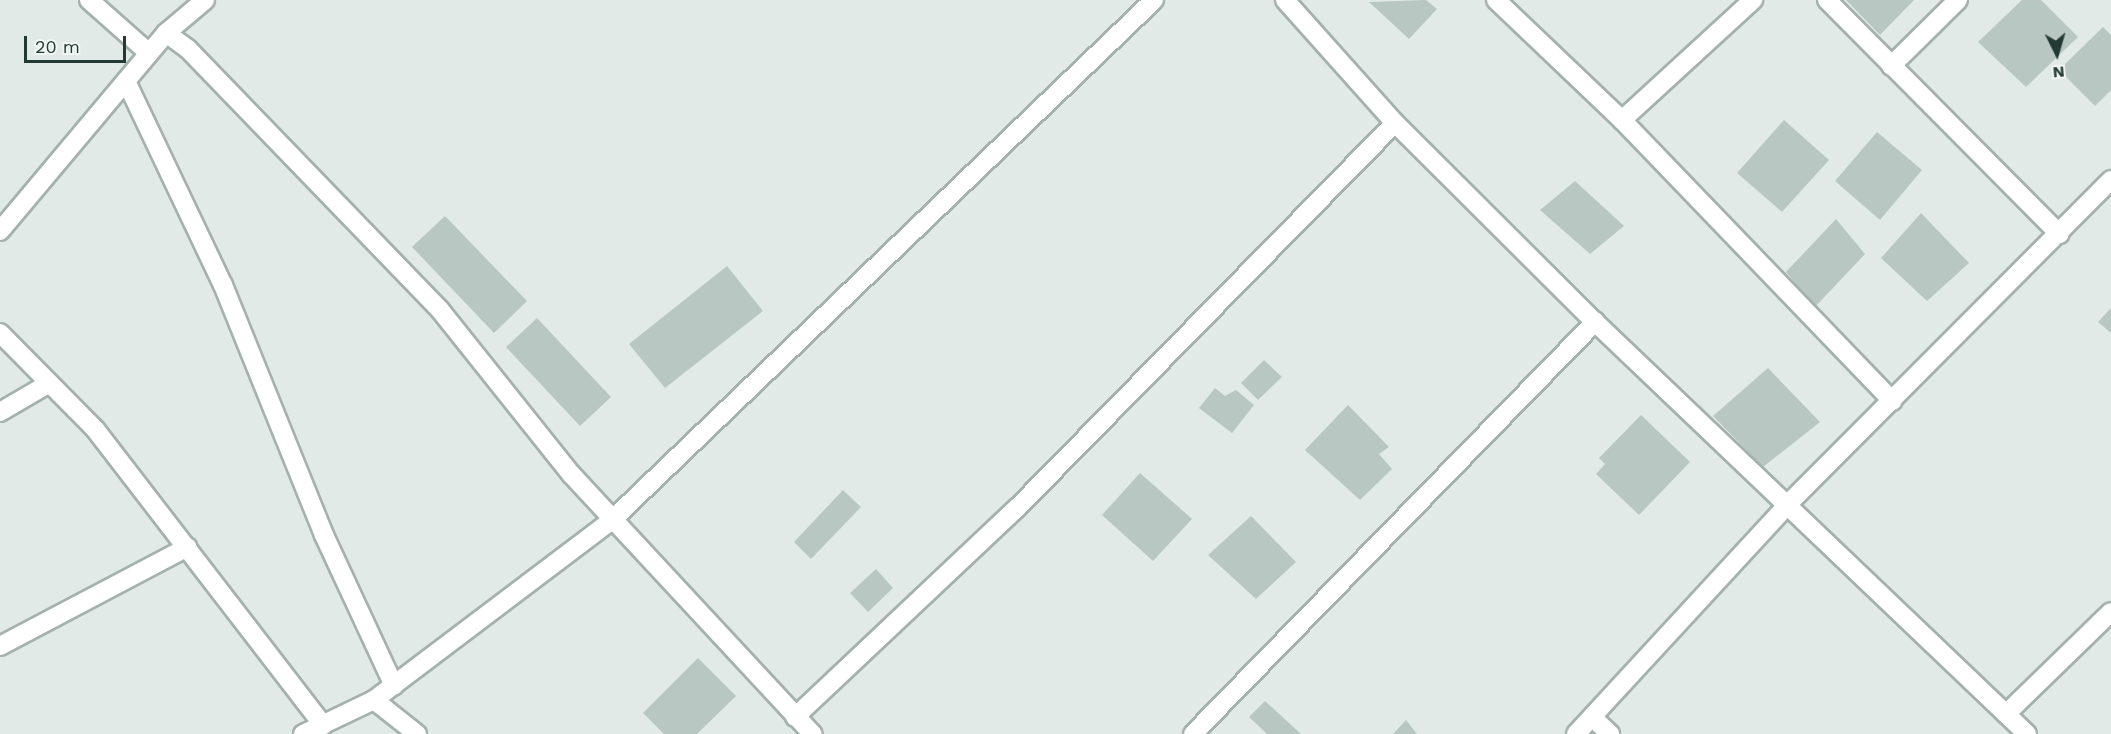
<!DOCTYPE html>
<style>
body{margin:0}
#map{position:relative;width:2111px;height:734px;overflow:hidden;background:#e1eae6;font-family:"Work Sans",sans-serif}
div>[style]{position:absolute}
.building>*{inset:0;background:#b9c7c2}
.roads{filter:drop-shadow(2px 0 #a4b1ad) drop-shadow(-2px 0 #a4b1ad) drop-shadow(0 2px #a4b1ad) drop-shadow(0 -2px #a4b1ad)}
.minor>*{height:18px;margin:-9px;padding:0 9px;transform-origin:9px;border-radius:9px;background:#fff}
span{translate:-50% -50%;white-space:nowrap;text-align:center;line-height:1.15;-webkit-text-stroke:5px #f1f7f4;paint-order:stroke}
.north{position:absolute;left:2027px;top:24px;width:60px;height:60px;-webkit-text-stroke:4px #f1f7f4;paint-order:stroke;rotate:175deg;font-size:16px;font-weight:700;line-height:24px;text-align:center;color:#233934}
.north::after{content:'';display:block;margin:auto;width:21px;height:27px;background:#233934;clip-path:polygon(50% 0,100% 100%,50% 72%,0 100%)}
.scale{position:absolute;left:24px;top:36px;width:102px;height:27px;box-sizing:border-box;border:3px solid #233934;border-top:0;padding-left:8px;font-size:18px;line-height:21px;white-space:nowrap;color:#233934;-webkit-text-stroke:4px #f1f7f4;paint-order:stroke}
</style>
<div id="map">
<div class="building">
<i style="clip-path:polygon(1426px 0,1437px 9px,1409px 39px,1369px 2px)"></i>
<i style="clip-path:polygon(1846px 0,1914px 0,1880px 35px)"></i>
<i style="clip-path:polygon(2022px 0,2041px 0,2078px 37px,2026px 87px,1978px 42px)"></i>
<i style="clip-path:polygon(2103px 27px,2111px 35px,2111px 90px,2095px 106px,2059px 70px)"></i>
<i style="clip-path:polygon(1784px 120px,1829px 160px,1782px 212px,1737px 173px)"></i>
<i style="clip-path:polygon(1877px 132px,1922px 170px,1880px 220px,1835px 181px)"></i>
<i style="clip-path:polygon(1575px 181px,1624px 226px,1590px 254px,1540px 210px)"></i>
<i style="clip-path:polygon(1921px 213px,1969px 263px,1927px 301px,1881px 258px)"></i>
<i style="clip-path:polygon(445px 216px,527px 301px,494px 333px,412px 247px)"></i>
<i style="clip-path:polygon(1836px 219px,1865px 254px,1815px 307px,1786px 272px)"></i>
<i style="clip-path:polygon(727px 266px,763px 311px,665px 388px,629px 344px)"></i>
<i style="clip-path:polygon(2111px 308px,2111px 333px,2098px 322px)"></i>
<i style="clip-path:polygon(537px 318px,611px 397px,580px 426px,506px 347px)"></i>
<i style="clip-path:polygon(1264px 360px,1282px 377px,1258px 400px,1241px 383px)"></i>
<i style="clip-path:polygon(1768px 368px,1820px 422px,1763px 467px,1713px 416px)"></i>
<i style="clip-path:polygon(1215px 388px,1225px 396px,1236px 390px,1254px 405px,1232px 433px,1199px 408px)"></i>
<i style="clip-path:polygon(1348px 405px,1389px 447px,1379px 454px,1392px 469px,1360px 500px,1305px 450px)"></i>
<i style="clip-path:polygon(1641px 415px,1690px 462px,1639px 515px,1596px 474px,1605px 464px,1599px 458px)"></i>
<i style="clip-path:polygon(1140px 473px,1192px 519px,1153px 561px,1102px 515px)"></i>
<i style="clip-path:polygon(843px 490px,861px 507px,811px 559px,794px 542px)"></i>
<i style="clip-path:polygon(1251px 516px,1296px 562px,1256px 599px,1208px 555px)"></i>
<i style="clip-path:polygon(876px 569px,893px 588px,868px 612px,850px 593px)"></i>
<i style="clip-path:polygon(698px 658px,736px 696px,697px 734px,664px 734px,643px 713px)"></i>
<i style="clip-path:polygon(1265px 701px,1301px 734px,1267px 734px,1249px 717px)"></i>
<i style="clip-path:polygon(1406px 720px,1417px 734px,1393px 734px)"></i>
</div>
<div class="roads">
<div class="minor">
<i style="left:89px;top:0;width:80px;rotate:41.5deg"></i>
<i style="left:1285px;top:0;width:165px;rotate:48.2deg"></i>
<i style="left:1395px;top:123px;width:282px;rotate:44.9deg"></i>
<i style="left:1595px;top:322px;width:597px;rotate:43.64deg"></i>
<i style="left:1496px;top:0;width:174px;rotate:43.6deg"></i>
<i style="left:1622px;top:120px;width:390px;rotate:46.1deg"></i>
<i style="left:1827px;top:0;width:330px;rotate:45.2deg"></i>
<i style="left:166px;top:33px;width:27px;rotate:36deg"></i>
<i style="left:188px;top:49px;width:363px;rotate:46deg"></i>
<i style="left:440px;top:310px;width:210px;rotate:51.4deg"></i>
<i style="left:571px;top:474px;width:355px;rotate:47.1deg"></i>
<i style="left:1891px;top:66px;width:94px;rotate:-44.6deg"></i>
<i style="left:126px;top:81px;width:226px;rotate:64.6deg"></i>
<i style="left:223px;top:285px;width:270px;rotate:68deg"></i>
<i style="left:324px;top:535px;width:166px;rotate:65.1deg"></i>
<i style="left:1622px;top:120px;width:178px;rotate:-42.5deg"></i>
<i style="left:0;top:231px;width:258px;rotate:-50deg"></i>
<i style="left:166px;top:33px;width:51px;rotate:-40.2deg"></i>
<i style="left:0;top:333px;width:135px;rotate:45.3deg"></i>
<i style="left:95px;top:429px;width:374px;rotate:52.4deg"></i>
<i style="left:0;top:412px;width:56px;rotate:-30.3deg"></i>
<i style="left:0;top:646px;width:212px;rotate:-27.8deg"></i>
<i style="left:2006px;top:714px;width:146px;rotate:-44.2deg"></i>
<i style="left:795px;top:717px;width:306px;rotate:-43.3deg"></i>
<i style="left:1018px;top:507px;width:538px;rotate:-45.53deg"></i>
<i style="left:1592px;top:717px;width:25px;rotate:43deg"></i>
<i style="left:303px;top:734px;width:79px;rotate:-25.6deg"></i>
<i style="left:417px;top:734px;width:55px;rotate:-141.7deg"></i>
<i style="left:374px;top:700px;width:298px;rotate:-37.1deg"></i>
<i style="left:612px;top:520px;width:751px;rotate:-43.81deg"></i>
<i style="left:1193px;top:734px;width:576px;rotate:-45.7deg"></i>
<i style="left:1576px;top:734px;width:311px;rotate:-47.3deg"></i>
<i style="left:1787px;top:505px;width:459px;rotate:-45.1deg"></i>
</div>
</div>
<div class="north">N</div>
<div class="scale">20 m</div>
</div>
